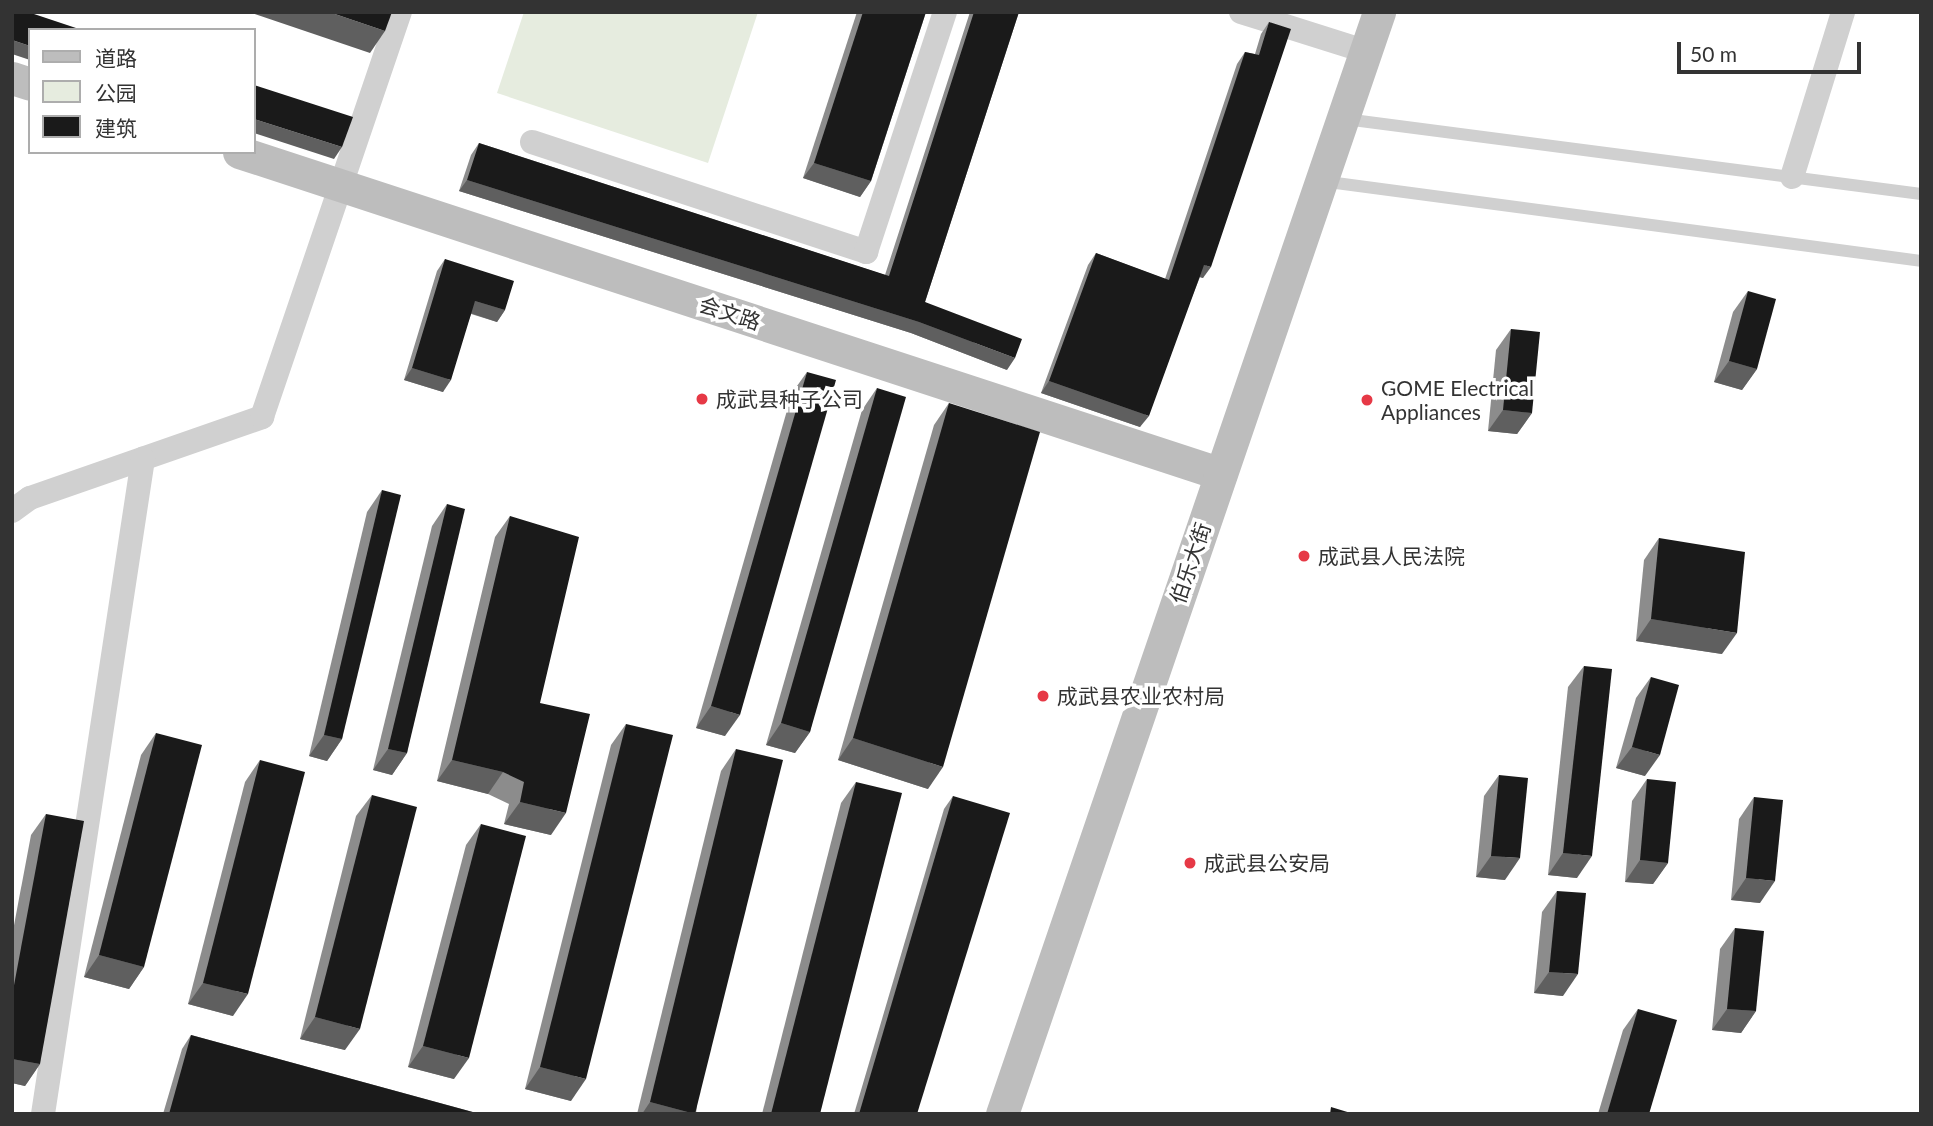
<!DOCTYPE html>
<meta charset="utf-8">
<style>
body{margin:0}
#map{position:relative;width:1933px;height:1126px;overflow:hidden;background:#fff;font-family:Lato,"Noto Sans SC",sans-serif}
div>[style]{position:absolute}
.green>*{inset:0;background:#e6ecdf}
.lane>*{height:12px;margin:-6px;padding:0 6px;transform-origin:6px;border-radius:6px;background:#d0d0d0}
.street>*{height:24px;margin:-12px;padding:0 12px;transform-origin:12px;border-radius:12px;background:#d0d0d0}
.secondary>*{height:33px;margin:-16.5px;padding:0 16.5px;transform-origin:16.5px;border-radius:16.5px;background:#bdbdbd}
.wall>*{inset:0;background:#8c8c8c}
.shaded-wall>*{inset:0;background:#5f5f5f}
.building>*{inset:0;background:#1a1a1a}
.dots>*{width:19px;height:19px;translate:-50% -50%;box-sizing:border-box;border:4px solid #fff;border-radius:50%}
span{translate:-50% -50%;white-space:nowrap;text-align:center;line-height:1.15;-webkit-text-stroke:7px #fff;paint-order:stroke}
.street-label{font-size:21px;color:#333}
.poi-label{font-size:21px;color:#333}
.left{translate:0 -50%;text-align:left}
.frame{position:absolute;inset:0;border:14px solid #333;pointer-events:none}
.legend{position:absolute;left:28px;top:28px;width:228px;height:126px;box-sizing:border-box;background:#fff;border:2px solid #adadad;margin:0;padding:9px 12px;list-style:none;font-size:21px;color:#333}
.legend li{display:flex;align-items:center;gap:14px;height:35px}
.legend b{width:35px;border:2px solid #adadad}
.scale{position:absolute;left:1677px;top:42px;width:184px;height:32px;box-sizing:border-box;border:4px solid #333;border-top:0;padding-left:9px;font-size:21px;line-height:24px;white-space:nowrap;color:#333;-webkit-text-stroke:5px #fff;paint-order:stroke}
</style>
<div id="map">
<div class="green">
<i style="clip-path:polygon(524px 12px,758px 12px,708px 163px,497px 93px)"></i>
</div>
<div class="lane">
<i style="left:1345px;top:119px;width:581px;rotate:7.42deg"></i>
<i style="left:1321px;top:181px;width:605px;rotate:7.59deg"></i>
</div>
<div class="street">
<i style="left:1241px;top:12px;width:130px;rotate:17.5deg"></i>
<i style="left:532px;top:142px;width:352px;rotate:18.2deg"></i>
<i style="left:866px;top:252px;width:253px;rotate:-71.8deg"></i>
<i style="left:1792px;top:177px;width:173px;rotate:-72.8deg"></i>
<i style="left:12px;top:511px;width:22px;rotate:-36deg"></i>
<i style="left:30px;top:498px;width:246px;rotate:-19.2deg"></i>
<i style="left:262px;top:417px;width:428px;rotate:-71.2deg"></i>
<i style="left:43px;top:1114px;width:663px;rotate:-81.32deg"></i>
</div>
<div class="secondary">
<i style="left:12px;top:78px;width:19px;rotate:18deg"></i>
<i style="left:239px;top:152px;width:1033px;rotate:18.15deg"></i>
<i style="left:1002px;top:1114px;width:1165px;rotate:-71.11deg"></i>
</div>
<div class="wall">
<i style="clip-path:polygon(857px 12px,926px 12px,871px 181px,860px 197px,803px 178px)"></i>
<i style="clip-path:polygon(970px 12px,1019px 12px,925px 302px,1007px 370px,911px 333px,459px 191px,471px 155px,479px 143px,885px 275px)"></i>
<i style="clip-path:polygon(1269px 22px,1203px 278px,1200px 277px,1140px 427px,1041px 393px,1088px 265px,1096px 253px,1165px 279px,1237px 64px,1245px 52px,1255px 54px,1261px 34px)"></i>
<i style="clip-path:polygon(445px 259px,505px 310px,497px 322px,471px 314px,443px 392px,404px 380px,437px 271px)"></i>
<i style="clip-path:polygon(1748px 291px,1757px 369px,1742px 390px,1714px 382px,1733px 312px)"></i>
<i style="clip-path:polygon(1511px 329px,1532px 413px,1517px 434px,1488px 431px,1496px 350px)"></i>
<i style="clip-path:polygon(807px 372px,725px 736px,696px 728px,792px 393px)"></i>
<i style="clip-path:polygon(877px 388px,810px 732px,795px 753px,766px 745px,862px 410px)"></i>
<i style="clip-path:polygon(949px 403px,928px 789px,838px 760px,934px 425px)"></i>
<i style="clip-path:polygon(382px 490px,342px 739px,327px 761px,309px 756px,367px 512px)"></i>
<i style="clip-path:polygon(447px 504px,407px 753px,392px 775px,373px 770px,432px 526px)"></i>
<i style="clip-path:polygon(510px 516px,540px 703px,551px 835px,504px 824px,509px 804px,488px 794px,437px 781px,495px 537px)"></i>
<i style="clip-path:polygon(1659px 538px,1722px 654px,1636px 641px,1644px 560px)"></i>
<i style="clip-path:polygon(1584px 666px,1577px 878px,1548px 875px,1568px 687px)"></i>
<i style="clip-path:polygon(1651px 677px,1645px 776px,1616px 768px,1636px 698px)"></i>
<i style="clip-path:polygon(626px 724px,571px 1101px,525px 1089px,611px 745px)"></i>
<i style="clip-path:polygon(156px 733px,144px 967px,129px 989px,84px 977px,141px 755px)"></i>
<i style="clip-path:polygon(736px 749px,696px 1114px,637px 1114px,721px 771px)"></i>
<i style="clip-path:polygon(260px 760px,233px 1016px,188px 1004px,245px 782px)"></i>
<i style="clip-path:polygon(1499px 775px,1505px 880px,1476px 877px,1484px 796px)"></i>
<i style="clip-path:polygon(1647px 779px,1668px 863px,1653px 884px,1625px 882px,1632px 801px)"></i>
<i style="clip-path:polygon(856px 782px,820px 1114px,762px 1114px,841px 803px)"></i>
<i style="clip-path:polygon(372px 795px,345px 1050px,300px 1039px,356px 816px)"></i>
<i style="clip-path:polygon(953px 796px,917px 1114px,854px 1114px,944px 809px)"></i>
<i style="clip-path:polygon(1754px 797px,1760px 903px,1731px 900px,1739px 819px)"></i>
<i style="clip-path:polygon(46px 814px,40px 1064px,25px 1086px,12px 1083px,12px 936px,31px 835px)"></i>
<i style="clip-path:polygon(481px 824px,454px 1079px,408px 1067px,466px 845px)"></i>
<i style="clip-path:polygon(1557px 891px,1563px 996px,1534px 993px,1542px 912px)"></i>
<i style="clip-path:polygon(1735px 928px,1756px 1011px,1741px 1033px,1712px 1030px,1720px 949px)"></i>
<i style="clip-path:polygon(1638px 1009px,1649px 1114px,1598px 1114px,1623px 1030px)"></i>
<i style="clip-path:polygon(191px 1035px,480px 1114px,163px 1114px,182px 1049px)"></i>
</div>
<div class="shaded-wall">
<i style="clip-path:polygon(249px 12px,329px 12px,385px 31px,370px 53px)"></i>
<i style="clip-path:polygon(12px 40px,30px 46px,30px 60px,12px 54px)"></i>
<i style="clip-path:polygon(254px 119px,342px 147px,334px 159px,254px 133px)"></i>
<i style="clip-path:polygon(814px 163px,871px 181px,860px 197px,803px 178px)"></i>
<i style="clip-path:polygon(467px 180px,919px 322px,1015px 358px,1007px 370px,911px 333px,459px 191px)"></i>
<i style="clip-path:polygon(1204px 265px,1211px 267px,1203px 278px,1196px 276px)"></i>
<i style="clip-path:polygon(475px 301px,505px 310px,497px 322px,467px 312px)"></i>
<i style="clip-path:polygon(1729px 361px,1757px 369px,1742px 390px,1714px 382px)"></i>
<i style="clip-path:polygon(412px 368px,451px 380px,443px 392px,404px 380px)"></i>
<i style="clip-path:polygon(1049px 381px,1149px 416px,1140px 427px,1041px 393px)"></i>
<i style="clip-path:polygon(1503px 410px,1532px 413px,1517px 434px,1488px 431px)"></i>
<i style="clip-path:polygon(1651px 619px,1737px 633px,1722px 654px,1636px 641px)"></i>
<i style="clip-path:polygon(711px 706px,740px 715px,725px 736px,696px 728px)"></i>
<i style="clip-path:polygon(781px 723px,810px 732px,795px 753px,766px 745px)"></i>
<i style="clip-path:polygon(324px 735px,342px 739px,327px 761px,309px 756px)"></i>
<i style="clip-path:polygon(853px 738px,943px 767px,928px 789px,838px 760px)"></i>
<i style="clip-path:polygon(1632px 747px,1660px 755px,1645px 776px,1616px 768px)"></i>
<i style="clip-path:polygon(388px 749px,407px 753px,392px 775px,373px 770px)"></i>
<i style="clip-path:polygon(452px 760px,503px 772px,488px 794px,437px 781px)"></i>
<i style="clip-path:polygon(520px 802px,566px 813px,551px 835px,504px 824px)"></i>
<i style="clip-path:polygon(1563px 853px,1592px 856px,1577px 878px,1548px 875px)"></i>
<i style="clip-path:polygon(1491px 856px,1520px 858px,1505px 880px,1476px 877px)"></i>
<i style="clip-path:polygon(1640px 860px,1668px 863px,1653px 884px,1625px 882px)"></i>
<i style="clip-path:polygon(1746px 878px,1775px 881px,1760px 903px,1731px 900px)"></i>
<i style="clip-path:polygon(99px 955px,144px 967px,129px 989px,84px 977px)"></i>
<i style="clip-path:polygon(1549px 972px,1578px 974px,1563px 996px,1534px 993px)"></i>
<i style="clip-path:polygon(203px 983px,248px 994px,233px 1016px,188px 1004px)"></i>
<i style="clip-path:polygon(1727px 1009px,1756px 1011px,1741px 1033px,1712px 1030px)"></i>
<i style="clip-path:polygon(315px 1017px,360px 1029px,345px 1050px,300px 1039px)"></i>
<i style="clip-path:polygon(423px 1046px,469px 1058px,454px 1079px,408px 1067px)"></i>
<i style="clip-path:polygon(12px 1059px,40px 1064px,25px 1086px,12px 1083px)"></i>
<i style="clip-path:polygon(540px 1067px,586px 1079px,571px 1101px,525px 1089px)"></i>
<i style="clip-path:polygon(650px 1102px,695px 1114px,642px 1114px)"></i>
</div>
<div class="building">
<i style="clip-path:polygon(12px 12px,28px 12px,82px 30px,30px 30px,30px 46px,12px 40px)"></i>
<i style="clip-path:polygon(329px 12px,392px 12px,385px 31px)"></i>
<i style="clip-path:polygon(863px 12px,926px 12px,871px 181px,814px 163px)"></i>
<i style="clip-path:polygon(974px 12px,1019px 12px,925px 302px,1022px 339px,1015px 358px,919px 322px,467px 180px,479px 143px,889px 276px)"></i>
<i style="clip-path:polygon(1269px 22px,1291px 29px,1211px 267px,1204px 265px,1149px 416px,1049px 381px,1096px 253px,1169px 280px,1245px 52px,1259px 55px)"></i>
<i style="clip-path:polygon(254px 85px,353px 117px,342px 147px,254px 119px)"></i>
<i style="clip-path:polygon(445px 259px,514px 281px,505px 310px,475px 301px,451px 380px,412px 368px)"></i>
<i style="clip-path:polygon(1748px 291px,1776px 299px,1757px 369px,1729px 361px)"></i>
<i style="clip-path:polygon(1511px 329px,1540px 332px,1532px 413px,1503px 410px)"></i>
<i style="clip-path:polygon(807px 372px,836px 380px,740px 715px,711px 706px)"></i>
<i style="clip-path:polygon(877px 388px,906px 397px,810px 732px,781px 723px)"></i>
<i style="clip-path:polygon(949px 403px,1040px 432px,943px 767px,853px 738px)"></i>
<i style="clip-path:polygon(382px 490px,401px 495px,342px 739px,324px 735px)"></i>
<i style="clip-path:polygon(447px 504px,465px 509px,407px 753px,388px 749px)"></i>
<i style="clip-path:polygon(510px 516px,579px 537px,540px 703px,590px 714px,566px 813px,520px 802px,524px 782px,503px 772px,452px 760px)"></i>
<i style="clip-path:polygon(1659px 538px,1745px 552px,1737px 633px,1651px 619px)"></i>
<i style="clip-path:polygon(1584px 666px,1612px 669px,1592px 856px,1563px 853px)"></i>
<i style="clip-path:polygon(1651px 677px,1679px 685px,1660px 755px,1632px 747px)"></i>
<i style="clip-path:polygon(626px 724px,673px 735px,586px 1079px,540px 1067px)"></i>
<i style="clip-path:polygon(156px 733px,202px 745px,144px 967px,99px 955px)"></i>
<i style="clip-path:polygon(736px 749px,783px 760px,695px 1114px,650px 1102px)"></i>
<i style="clip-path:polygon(260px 760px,305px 772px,248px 994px,203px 983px)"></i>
<i style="clip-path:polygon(1499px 775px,1528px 778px,1520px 858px,1491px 856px)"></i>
<i style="clip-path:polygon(1647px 779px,1676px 782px,1668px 863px,1640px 860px)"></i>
<i style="clip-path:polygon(856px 782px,902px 793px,820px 1114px,771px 1114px)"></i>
<i style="clip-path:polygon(372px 795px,417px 807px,360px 1029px,315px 1017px)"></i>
<i style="clip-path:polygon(953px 796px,1010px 813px,917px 1114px,859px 1114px)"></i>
<i style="clip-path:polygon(1754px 797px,1783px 800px,1775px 881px,1746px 878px)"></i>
<i style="clip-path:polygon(46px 814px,84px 821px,40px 1064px,12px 1059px,12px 996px)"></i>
<i style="clip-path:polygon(481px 824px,526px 836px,469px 1058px,423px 1046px)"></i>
<i style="clip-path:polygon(1557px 891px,1586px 893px,1578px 974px,1549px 972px)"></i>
<i style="clip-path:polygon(1735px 928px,1764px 931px,1756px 1011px,1727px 1009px)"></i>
<i style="clip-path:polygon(1638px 1009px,1677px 1020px,1649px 1114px,1607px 1114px)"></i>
<i style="clip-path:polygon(191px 1035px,480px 1114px,169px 1114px)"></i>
<i style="clip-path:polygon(1331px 1107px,1354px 1114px,1330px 1114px)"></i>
</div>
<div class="dots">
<i style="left:702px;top:399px;background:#e63946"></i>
<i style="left:1367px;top:400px;background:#e63946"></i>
<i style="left:1304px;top:556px;background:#e63946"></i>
<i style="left:1043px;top:696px;background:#e63946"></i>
<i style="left:1190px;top:863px;background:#e63946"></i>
</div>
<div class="street-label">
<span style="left:730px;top:313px;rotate:18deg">会文路</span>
<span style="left:1190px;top:563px;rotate:-71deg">伯乐大街</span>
</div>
<div class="poi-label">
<span class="left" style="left:1381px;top:400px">GOME Electrical<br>Appliances</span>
<span class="left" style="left:716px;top:399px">成武县种子公司</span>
<span class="left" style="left:1318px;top:556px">成武县人民法院</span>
<span class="left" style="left:1057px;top:696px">成武县农业农村局</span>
<span class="left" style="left:1204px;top:863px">成武县公安局</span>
</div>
<div class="frame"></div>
<ul class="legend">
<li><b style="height:9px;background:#bdbdbd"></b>道路</li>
<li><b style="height:19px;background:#e6ecdf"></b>公园</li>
<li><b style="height:19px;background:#1a1a1a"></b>建筑</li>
</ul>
<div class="scale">50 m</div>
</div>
